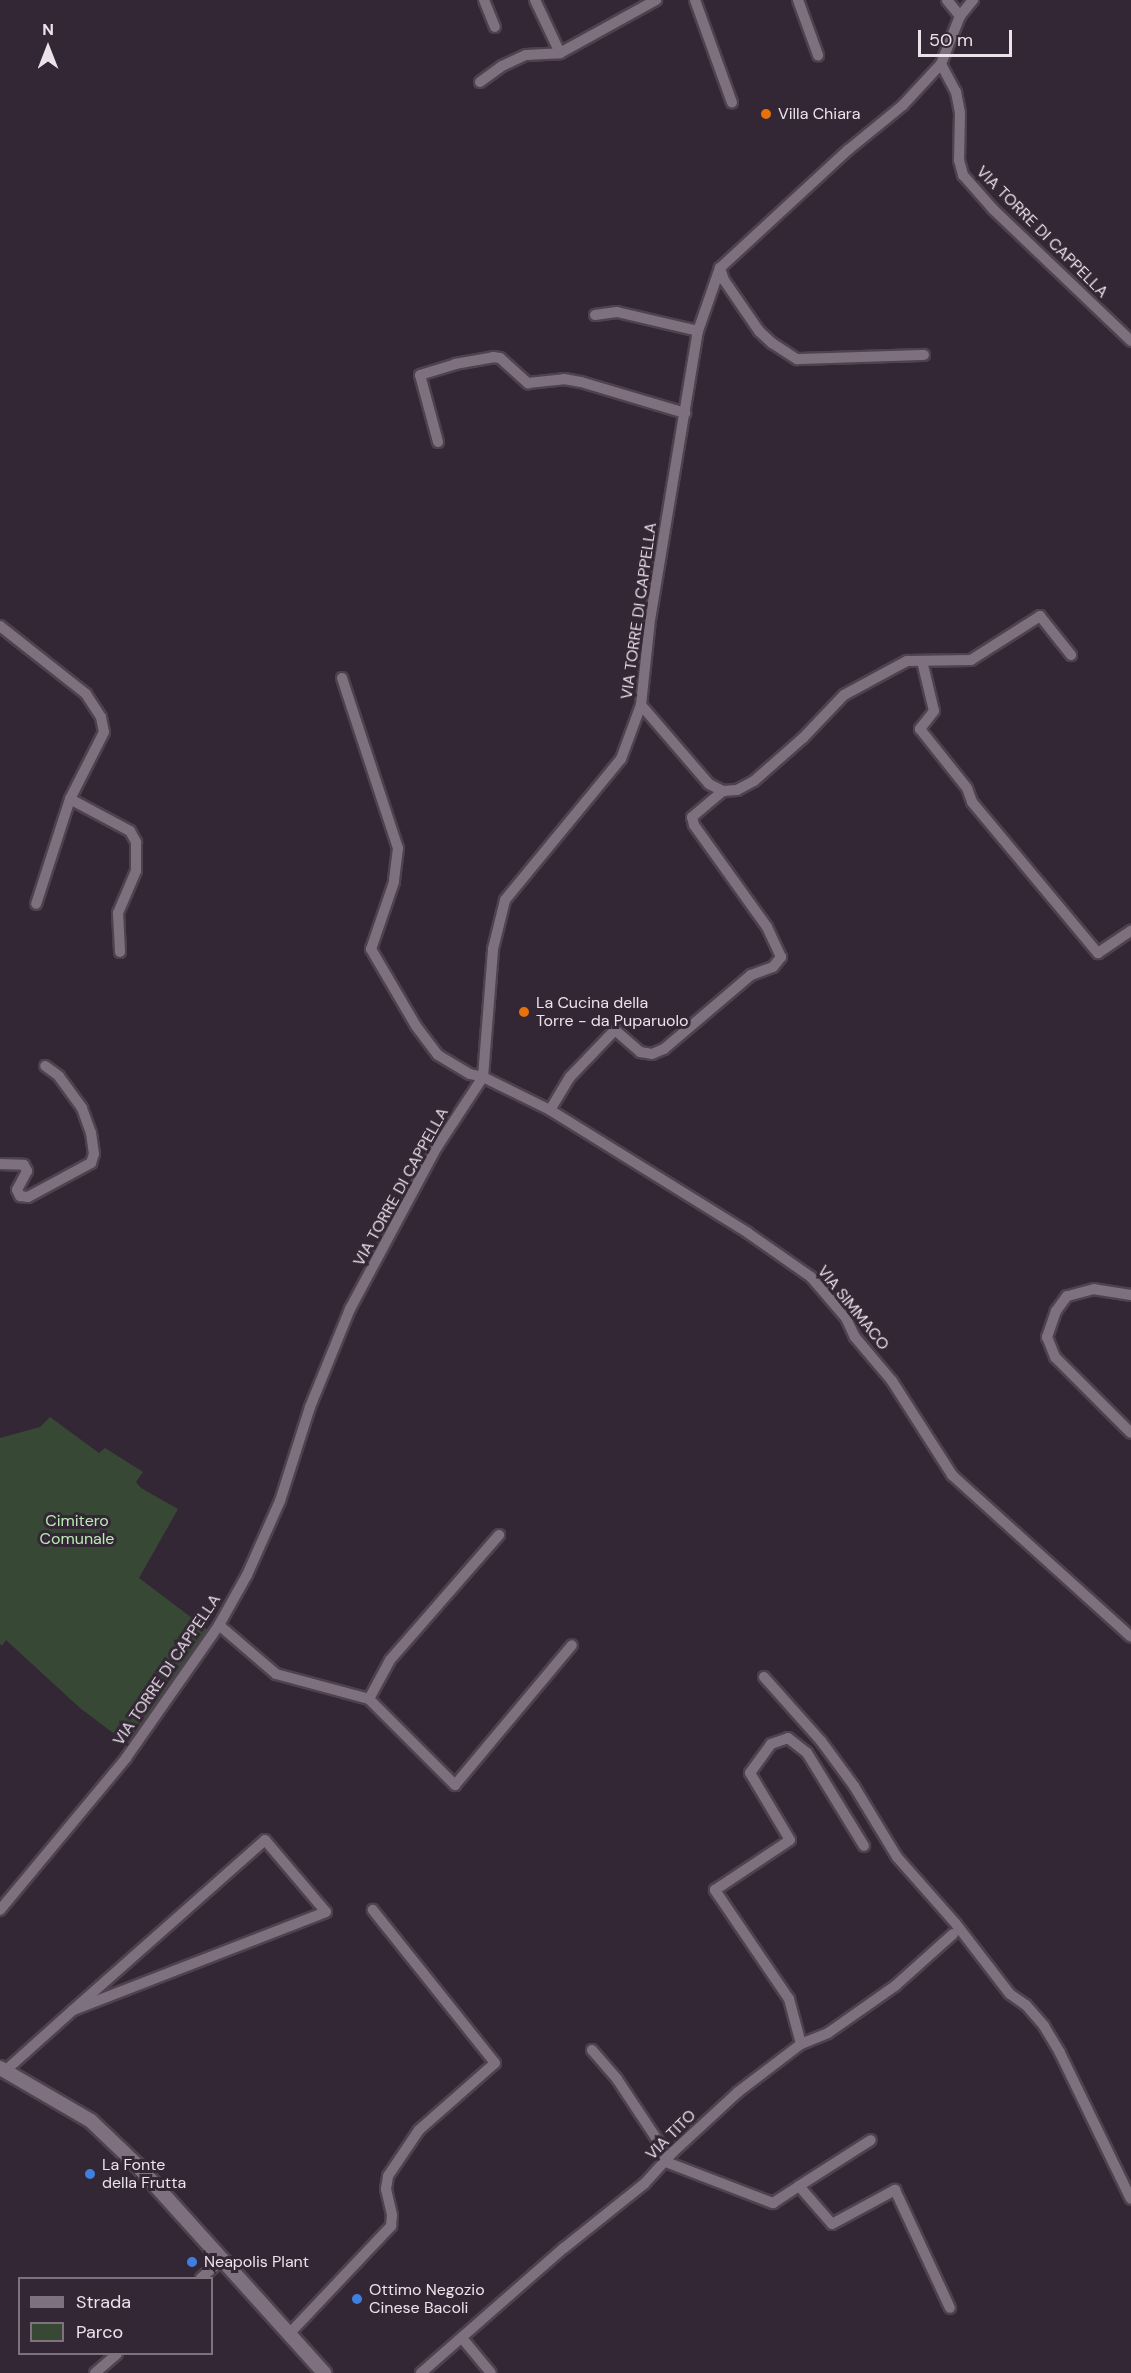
<!DOCTYPE html>
<style>
body{margin:0}
#map{position:relative;width:1131px;height:2373px;overflow:hidden;background:#342735;font-family:"DM Sans",sans-serif}
div>[style]{position:absolute}
.green>*{inset:0;background:#374835}
.roads{filter:drop-shadow(2px 0 #4e424e) drop-shadow(-2px 0 #4e424e) drop-shadow(0 2px #4e424e) drop-shadow(0 -2px #4e424e)}
.minor>*{height:10px;margin:-5px;padding:0 5px;transform-origin:5px;border-radius:5px;background:#7f7080}
.tertiary>*{height:14px;margin:-7px;padding:0 7px;transform-origin:7px;border-radius:7px;background:#7f7080}
.dots>*{width:16px;height:16px;translate:-50% -50%;box-sizing:border-box;border:3px solid #342735;border-radius:50%}
span{translate:-50% -50%;white-space:nowrap;text-align:center;line-height:1.15;-webkit-text-stroke:6px #342735;paint-order:stroke}
.poi-label{font-size:16px;color:#ebe2eb}
.left{translate:0 -50%;text-align:left}
.street-label{font-size:16px;color:#ebe2eb}
.park-label{font-size:16px;color:#b8ebb1}
.legend{position:absolute;left:18px;top:2277px;width:195px;height:78px;box-sizing:border-box;background:#342735;border:2px solid #7d727e;margin:0;padding:8px 10px;list-style:none;font-size:18px;color:#ebe2eb}
.legend li{display:flex;align-items:center;gap:12px;height:30px}
.legend b{width:30px;border:2px solid #7d727e}
.north{position:absolute;left:18px;top:18px;width:60px;height:60px;-webkit-text-stroke:4px #342735;paint-order:stroke;rotate:0deg;font-size:16px;font-weight:700;line-height:24px;text-align:center;color:#ebe2eb}
.north::after{content:'';display:block;margin:auto;width:21px;height:27px;background:#ebe2eb;clip-path:polygon(50% 0,100% 100%,50% 72%,0 100%)}
.scale{position:absolute;left:918px;top:30px;width:94px;height:27px;box-sizing:border-box;border:3px solid #ebe2eb;border-top:0;padding-left:8px;font-size:18px;line-height:21px;white-space:nowrap;color:#ebe2eb;-webkit-text-stroke:4px #342735;paint-order:stroke}
</style>
<div id="map">
<div class="green">
<i style="clip-path:polygon(50px 1417px,99px 1453px,105px 1448px,143px 1472px,136px 1482px,141px 1488px,178px 1509px,139px 1578px,208px 1630px,129px 1745px,80px 1708px,6px 1640px,2px 1646px,0 1644px,0 1438px,40px 1427px)"></i>
</div>
<div class="roads">
<div class="minor">
<i style="left:484px;top:0;width:29px;rotate:68deg"></i>
<i style="left:535px;top:0;width:59px;rotate:64.7deg"></i>
<i style="left:695px;top:0;width:109px;rotate:70.2deg"></i>
<i style="left:798px;top:0;width:59px;rotate:70deg"></i>
<i style="left:947px;top:0;width:21px;rotate:51deg"></i>
<i style="left:941px;top:64px;width:32px;rotate:62deg"></i>
<i style="left:956px;top:92px;width:21px;rotate:79deg"></i>
<i style="left:960px;top:113px;width:47px;rotate:91.2deg"></i>
<i style="left:959px;top:160px;width:16px;rotate:75deg"></i>
<i style="left:963px;top:175px;width:45px;rotate:48.6deg"></i>
<i style="left:993px;top:209px;width:191px;rotate:43.7deg"></i>
<i style="left:480px;top:82px;width:27px;rotate:-36deg"></i>
<i style="left:502px;top:66px;width:26px;rotate:-25deg"></i>
<i style="left:526px;top:55px;width:34px;rotate:-3deg"></i>
<i style="left:560px;top:53px;width:110px;rotate:-28.9deg"></i>
<i style="left:720px;top:268px;width:13px;rotate:72deg"></i>
<i style="left:724px;top:280px;width:62px;rotate:55.5deg"></i>
<i style="left:759px;top:331px;width:18px;rotate:43deg"></i>
<i style="left:772px;top:343px;width:30px;rotate:33deg"></i>
<i style="left:797px;top:359px;width:127px;rotate:-1.8deg"></i>
<i style="left:595px;top:315px;width:22px;rotate:-8deg"></i>
<i style="left:617px;top:312px;width:83px;rotate:13.2deg"></i>
<i style="left:438px;top:442px;width:69px;rotate:-105deg"></i>
<i style="left:420px;top:375px;width:37px;rotate:-17deg"></i>
<i style="left:455px;top:364px;width:39px;rotate:-10deg"></i>
<i style="left:493px;top:357px;width:7px;rotate:8deg"></i>
<i style="left:500px;top:358px;width:38px;rotate:42deg"></i>
<i style="left:528px;top:383px;width:36px;rotate:-6deg"></i>
<i style="left:564px;top:379px;width:17px;rotate:10deg"></i>
<i style="left:581px;top:382px;width:109px;rotate:16.6deg"></i>
<i style="left:0;top:626px;width:110px;rotate:38.3deg"></i>
<i style="left:86px;top:694px;width:27px;rotate:57deg"></i>
<i style="left:101px;top:717px;width:15px;rotate:79deg"></i>
<i style="left:104px;top:732px;width:75px;rotate:116.9deg"></i>
<i style="left:70px;top:799px;width:110px;rotate:107.9deg"></i>
<i style="left:922px;top:661px;width:51px;rotate:76.5deg"></i>
<i style="left:934px;top:711px;width:23px;rotate:128deg"></i>
<i style="left:920px;top:729px;width:75px;rotate:51.5deg"></i>
<i style="left:967px;top:788px;width:15px;rotate:70deg"></i>
<i style="left:972px;top:802px;width:197px;rotate:50.2deg"></i>
<i style="left:1098px;top:953px;width:40px;rotate:-34deg"></i>
<i style="left:342px;top:678px;width:179px;rotate:71.8deg"></i>
<i style="left:398px;top:848px;width:34px;rotate:97deg"></i>
<i style="left:394px;top:882px;width:71px;rotate:108.9deg"></i>
<i style="left:371px;top:949px;width:89px;rotate:59.7deg"></i>
<i style="left:416px;top:1026px;width:36px;rotate:53deg"></i>
<i style="left:438px;top:1055px;width:37px;rotate:31deg"></i>
<i style="left:470px;top:1074px;width:13px;rotate:13deg"></i>
<i style="left:483px;top:1077px;width:75px;rotate:26.2deg"></i>
<i style="left:550px;top:1110px;width:233px;rotate:31.8deg"></i>
<i style="left:748px;top:1233px;width:77px;rotate:34.9deg"></i>
<i style="left:811px;top:1277px;width:54px;rotate:49.5deg"></i>
<i style="left:846px;top:1318px;width:21px;rotate:65deg"></i>
<i style="left:855px;top:1337px;width:57px;rotate:49.9deg"></i>
<i style="left:892px;top:1381px;width:112px;rotate:57.4deg"></i>
<i style="left:952px;top:1475px;width:241px;rotate:42.1deg"></i>
<i style="left:641px;top:705px;width:104px;rotate:49.3deg"></i>
<i style="left:709px;top:784px;width:16px;rotate:27deg"></i>
<i style="left:723px;top:791px;width:14px;rotate:-4deg"></i>
<i style="left:737px;top:790px;width:19px;rotate:-28deg"></i>
<i style="left:754px;top:781px;width:65px;rotate:-41.3deg"></i>
<i style="left:803px;top:738px;width:59px;rotate:-46.4deg"></i>
<i style="left:844px;top:695px;width:72px;rotate:-28.4deg"></i>
<i style="left:907px;top:661px;width:64px;rotate:-0.9deg"></i>
<i style="left:971px;top:660px;width:82px;rotate:-32.5deg"></i>
<i style="left:1040px;top:616px;width:50px;rotate:51.5deg"></i>
<i style="left:70px;top:799px;width:68px;rotate:28.1deg"></i>
<i style="left:130px;top:831px;width:13px;rotate:61deg"></i>
<i style="left:136px;top:842px;width:29px;rotate:90deg"></i>
<i style="left:136px;top:871px;width:46px;rotate:113.2deg"></i>
<i style="left:118px;top:913px;width:39px;rotate:87deg"></i>
<i style="left:550px;top:1110px;width:39px;rotate:-59deg"></i>
<i style="left:570px;top:1077px;width:65px;rotate:-46.2deg"></i>
<i style="left:615px;top:1030px;width:33px;rotate:41deg"></i>
<i style="left:640px;top:1052px;width:12px;rotate:9deg"></i>
<i style="left:652px;top:1054px;width:13px;rotate:-23deg"></i>
<i style="left:664px;top:1049px;width:114px;rotate:-40.4deg"></i>
<i style="left:751px;top:975px;width:23px;rotate:-20deg"></i>
<i style="left:773px;top:967px;width:13px;rotate:-51deg"></i>
<i style="left:781px;top:957px;width:33px;rotate:-115deg"></i>
<i style="left:767px;top:927px;width:125px;rotate:-125.6deg"></i>
<i style="left:694px;top:825px;width:8px;rotate:-104deg"></i>
<i style="left:692px;top:817px;width:40px;rotate:-40deg"></i>
<i style="left:0;top:1164px;width:24px;rotate:2deg"></i>
<i style="left:24px;top:1165px;width:7px;rotate:63deg"></i>
<i style="left:27px;top:1171px;width:21px;rotate:118deg"></i>
<i style="left:17px;top:1190px;width:7px;rotate:63deg"></i>
<i style="left:20px;top:1196px;width:8px;rotate:7deg"></i>
<i style="left:28px;top:1197px;width:72px;rotate:-28.4deg"></i>
<i style="left:91px;top:1163px;width:9px;rotate:-72deg"></i>
<i style="left:94px;top:1154px;width:21px;rotate:-98deg"></i>
<i style="left:91px;top:1133px;width:27px;rotate:-110deg"></i>
<i style="left:82px;top:1108px;width:39px;rotate:-126deg"></i>
<i style="left:59px;top:1076px;width:17px;rotate:-144deg"></i>
<i style="left:1131px;top:1295px;width:37px;rotate:-171deg"></i>
<i style="left:1094px;top:1289px;width:28px;rotate:165deg"></i>
<i style="left:1067px;top:1296px;width:19px;rotate:126deg"></i>
<i style="left:1056px;top:1311px;width:28px;rotate:109deg"></i>
<i style="left:1047px;top:1337px;width:22px;rotate:68deg"></i>
<i style="left:1055px;top:1357px;width:107px;rotate:45deg"></i>
<i style="left:219px;top:1625px;width:75px;rotate:40.7deg"></i>
<i style="left:276px;top:1674px;width:96px;rotate:15deg"></i>
<i style="left:369px;top:1699px;width:122px;rotate:45deg"></i>
<i style="left:455px;top:1785px;width:182px;rotate:-50.1deg"></i>
<i style="left:764px;top:1677px;width:86px;rotate:48.3deg"></i>
<i style="left:821px;top:1741px;width:56px;rotate:53.7deg"></i>
<i style="left:854px;top:1786px;width:83px;rotate:58.8deg"></i>
<i style="left:897px;top:1857px;width:89px;rotate:48.6deg"></i>
<i style="left:956px;top:1924px;width:88px;rotate:52.4deg"></i>
<i style="left:1010px;top:1994px;width:19px;rotate:35deg"></i>
<i style="left:1026px;top:2005px;width:28px;rotate:49deg"></i>
<i style="left:1044px;top:2026px;width:31px;rotate:59deg"></i>
<i style="left:1060px;top:2053px;width:162px;rotate:64.1deg"></i>
<i style="left:369px;top:1699px;width:44px;rotate:-61.7deg"></i>
<i style="left:390px;top:1660px;width:166px;rotate:-48.9deg"></i>
<i style="left:0;top:1910px;width:197px;rotate:-50.3deg"></i>
<i style="left:126px;top:1758px;width:162px;rotate:-55deg"></i>
<i style="left:219px;top:1625px;width:57px;rotate:-60.8deg"></i>
<i style="left:247px;top:1575px;width:81px;rotate:-66deg"></i>
<i style="left:280px;top:1501px;width:99px;rotate:-72.3deg"></i>
<i style="left:310px;top:1407px;width:106px;rotate:-67.8deg"></i>
<i style="left:350px;top:1309px;width:184px;rotate:-61.8deg"></i>
<i style="left:437px;top:1147px;width:84px;rotate:-56.7deg"></i>
<i style="left:483px;top:1077px;width:128px;rotate:-85.5deg"></i>
<i style="left:493px;top:949px;width:50px;rotate:-76.2deg"></i>
<i style="left:505px;top:900px;width:183px;rotate:-50.6deg"></i>
<i style="left:621px;top:759px;width:58px;rotate:-69.7deg"></i>
<i style="left:641px;top:705px;width:85px;rotate:-84deg"></i>
<i style="left:650px;top:620px;width:293px;rotate:-80.6deg"></i>
<i style="left:698px;top:331px;width:67px;rotate:-70.8deg"></i>
<i style="left:720px;top:268px;width:174px;rotate:-42.7deg"></i>
<i style="left:848px;top:150px;width:71px;rotate:-39.3deg"></i>
<i style="left:903px;top:105px;width:56px;rotate:-47.2deg"></i>
<i style="left:941px;top:64px;width:52px;rotate:-68.4deg"></i>
<i style="left:960px;top:16px;width:21px;rotate:-51deg"></i>
<i style="left:801px;top:2044px;width:47px;rotate:-104.9deg"></i>
<i style="left:789px;top:1999px;width:132px;rotate:-124.2deg"></i>
<i style="left:715px;top:1890px;width:90px;rotate:-33.7deg"></i>
<i style="left:790px;top:1840px;width:78px;rotate:-120.8deg"></i>
<i style="left:750px;top:1773px;width:36px;rotate:-54deg"></i>
<i style="left:771px;top:1744px;width:18px;rotate:-19deg"></i>
<i style="left:788px;top:1738px;width:24px;rotate:38deg"></i>
<i style="left:807px;top:1753px;width:109px;rotate:58.5deg"></i>
<i style="left:592px;top:2050px;width:38px;rotate:49deg"></i>
<i style="left:617px;top:2079px;width:78px;rotate:56.5deg"></i>
<i style="left:660px;top:2144px;width:19px;rotate:72deg"></i>
<i style="left:666px;top:2162px;width:115px;rotate:21deg"></i>
<i style="left:773px;top:2203px;width:31px;rotate:-33deg"></i>
<i style="left:799px;top:2186px;width:50px;rotate:49deg"></i>
<i style="left:832px;top:2224px;width:72px;rotate:-28.4deg"></i>
<i style="left:895px;top:2190px;width:130px;rotate:65deg"></i>
<i style="left:5px;top:2071px;width:91px;rotate:-41.9deg"></i>
<i style="left:73px;top:2010px;width:256px;rotate:-41.5deg"></i>
<i style="left:265px;top:1840px;width:94px;rotate:49.7deg"></i>
<i style="left:326px;top:1912px;width:271px;rotate:158.8deg"></i>
<i style="left:799px;top:2186px;width:85px;rotate:-32.6deg"></i>
<i style="left:201px;top:2278px;width:28px;rotate:-41deg"></i>
<i style="left:289px;top:2334px;width:149px;rotate:-46.6deg"></i>
<i style="left:391px;top:2226px;width:11px;rotate:-85deg"></i>
<i style="left:392px;top:2215px;width:27px;rotate:-103deg"></i>
<i style="left:386px;top:2189px;width:13px;rotate:-81deg"></i>
<i style="left:388px;top:2176px;width:55px;rotate:-56deg"></i>
<i style="left:419px;top:2130px;width:101px;rotate:-41.4deg"></i>
<i style="left:495px;top:2063px;width:196px;rotate:-128.6deg"></i>
<i style="left:462px;top:2338px;width:45px;rotate:50.4deg"></i>
<i style="left:95px;top:2373px;width:29px;rotate:-41deg"></i>
<i style="left:421px;top:2373px;width:190px;rotate:-41.2deg"></i>
<i style="left:564px;top:2248px;width:104px;rotate:-38.7deg"></i>
<i style="left:645px;top:2183px;width:42px;rotate:-47.9deg"></i>
<i style="left:673px;top:2152px;width:88px;rotate:-42.7deg"></i>
<i style="left:738px;top:2092px;width:79px;rotate:-37.3deg"></i>
<i style="left:801px;top:2044px;width:29px;rotate:-22deg"></i>
<i style="left:828px;top:2033px;width:82px;rotate:-35deg"></i>
<i style="left:895px;top:1986px;width:78px;rotate:-41.9deg"></i>
</div>
<div class="tertiary">
<i style="left:0;top:2068px;width:105px;rotate:30.2deg"></i>
<i style="left:91px;top:2121px;width:64px;rotate:43.7deg"></i>
<i style="left:137px;top:2165px;width:280px;rotate:48deg"></i>
</div>
</div>
<div class="dots">
<i style="left:766px;top:114px;background:#e8710a"></i>
<i style="left:524px;top:1012px;background:#e8710a"></i>
<i style="left:90px;top:2174px;background:#3f7fe0"></i>
<i style="left:192px;top:2262px;background:#3f7fe0"></i>
<i style="left:357px;top:2299px;background:#3f7fe0"></i>
</div>
<div class="poi-label">
<span class="left" style="left:778px;top:114px">Villa Chiara</span>
<span class="left" style="left:536px;top:1012px">La Cucina della<br>Torre - da Puparuolo</span>
<span class="left" style="left:102px;top:2174px">La Fonte<br>della Frutta</span>
<span class="left" style="left:204px;top:2262px">Neapolis Plant</span>
<span class="left" style="left:369px;top:2299px">Ottimo Negozio<br>Cinese Bacoli</span>
</div>
<div class="street-label">
<span style="left:1042px;top:232px;rotate:45deg">VIA TORRE DI CAPPELLA</span>
<span style="left:639px;top:611px;rotate:-82deg">VIA TORRE DI CAPPELLA</span>
<span style="left:401px;top:1187px;rotate:-61deg">VIA TORRE DI CAPPELLA</span>
<span style="left:853px;top:1308px;rotate:51deg">VIA SIMMACO</span>
<span style="left:167px;top:1670px;rotate:-56deg">VIA TORRE DI CAPPELLA</span>
<span style="left:671px;top:2135px;rotate:-45deg">VIA TITO</span>
</div>
<div class="park-label">
<span style="left:77px;top:1530px">Cimitero<br>Comunale</span>
</div>
<ul class="legend">
<li><b style="height:8px;background:#7f7080"></b>Strada</li>
<li><b style="height:16px;background:#374835"></b>Parco</li>
</ul>
<div class="north">N</div>
<div class="scale">50 m</div>
</div>
